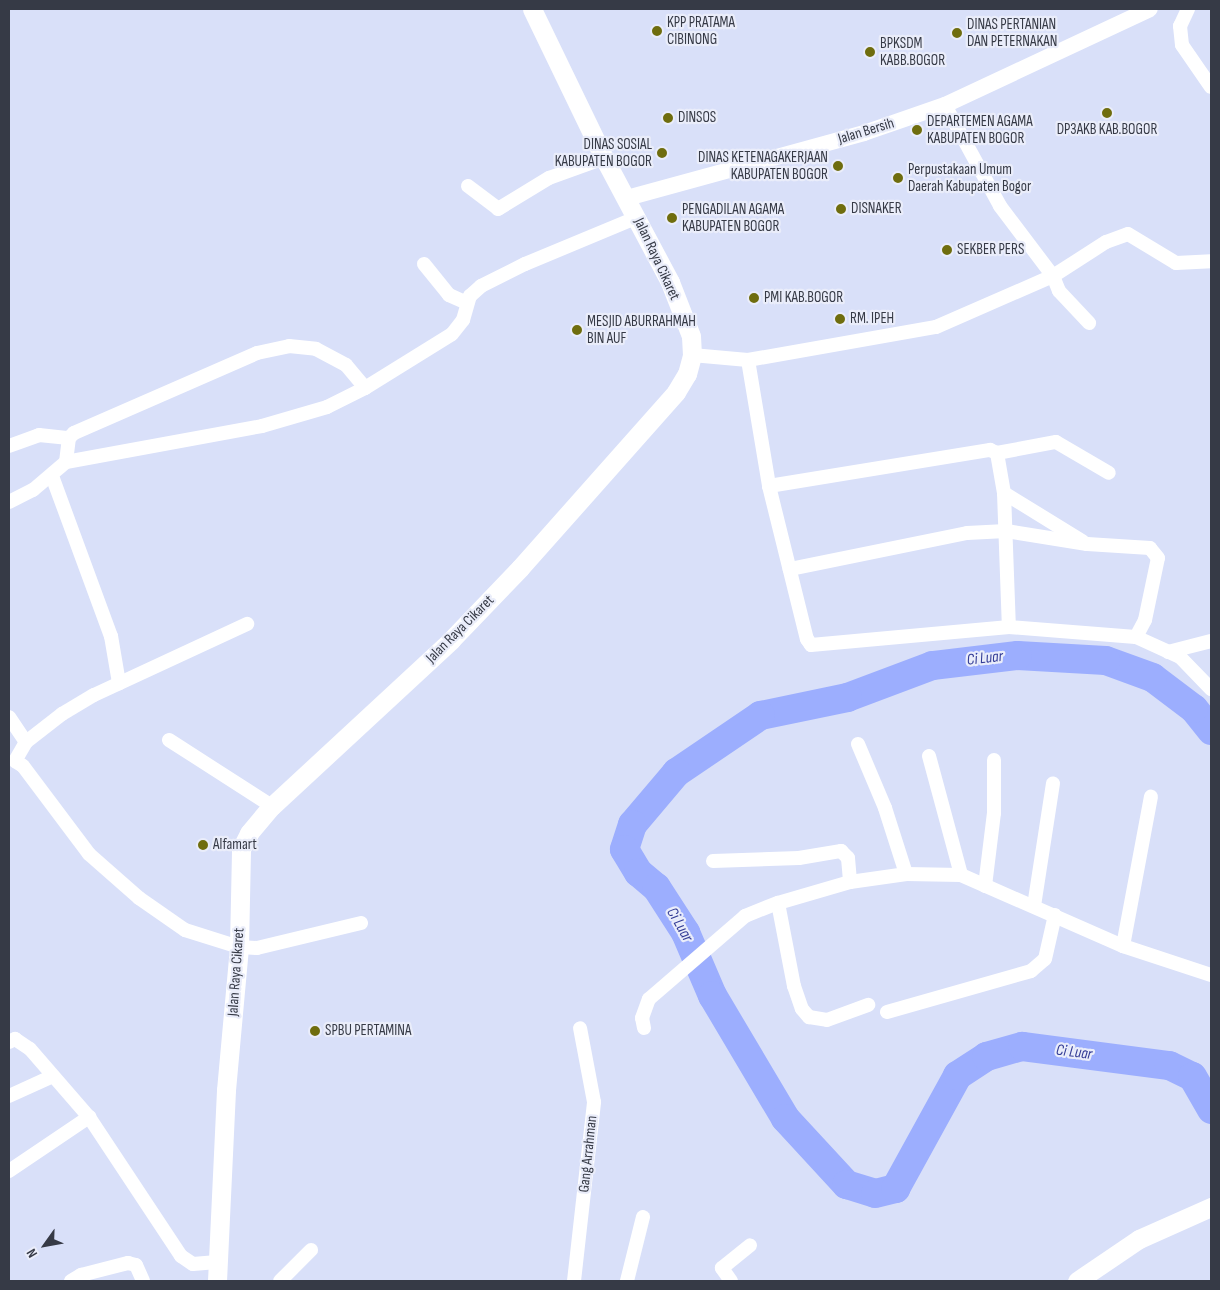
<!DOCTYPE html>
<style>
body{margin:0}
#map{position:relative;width:1220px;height:1290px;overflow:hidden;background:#d9e0f9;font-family:"Sofia Sans Condensed",sans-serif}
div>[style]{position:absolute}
.river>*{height:29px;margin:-14.5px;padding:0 14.5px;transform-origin:14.5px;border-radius:14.5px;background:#9caefe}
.minor>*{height:14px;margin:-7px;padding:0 7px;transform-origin:7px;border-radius:7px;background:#fff}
.tertiary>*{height:16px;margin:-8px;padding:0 8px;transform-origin:8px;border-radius:8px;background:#fff}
.secondary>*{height:19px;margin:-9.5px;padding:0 9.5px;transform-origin:9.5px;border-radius:9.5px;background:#fff}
.dots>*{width:14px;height:14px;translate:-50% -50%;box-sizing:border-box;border:2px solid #eaedfa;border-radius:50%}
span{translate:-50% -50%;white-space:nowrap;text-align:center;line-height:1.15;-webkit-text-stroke:4.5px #eaedfa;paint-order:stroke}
.poi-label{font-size:15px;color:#363a46}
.left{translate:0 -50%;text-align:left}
.right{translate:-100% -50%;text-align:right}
.street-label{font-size:15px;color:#363a46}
.water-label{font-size:16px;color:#333c96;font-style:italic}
.frame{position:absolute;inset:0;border:10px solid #363a46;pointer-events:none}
.north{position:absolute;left:20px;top:1220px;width:50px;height:50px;-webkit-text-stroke:4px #eaedfa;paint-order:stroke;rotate:238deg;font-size:14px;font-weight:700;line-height:20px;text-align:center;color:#363a46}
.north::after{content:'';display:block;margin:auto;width:18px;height:22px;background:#363a46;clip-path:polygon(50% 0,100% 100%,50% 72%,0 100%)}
</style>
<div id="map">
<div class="river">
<i style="left:1211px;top:730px;width:28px;rotate:-129deg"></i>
<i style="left:1193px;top:708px;width:51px;rotate:-142.9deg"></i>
<i style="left:1152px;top:677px;width:50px;rotate:-160.1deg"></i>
<i style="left:1105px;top:660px;width:88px;rotate:-176.7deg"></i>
<i style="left:1017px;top:655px;width:86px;rotate:173.3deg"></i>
<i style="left:932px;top:665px;width:91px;rotate:159.4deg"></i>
<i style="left:847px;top:697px;width:89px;rotate:168.3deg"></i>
<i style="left:760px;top:715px;width:102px;rotate:145.8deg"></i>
<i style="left:676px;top:772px;width:68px;rotate:130.2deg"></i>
<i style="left:632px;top:824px;width:26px;rotate:108deg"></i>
<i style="left:624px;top:849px;width:27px;rotate:59deg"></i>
<i style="left:638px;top:872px;width:23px;rotate:40deg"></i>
<i style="left:656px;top:887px;width:54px;rotate:57.2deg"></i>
<i style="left:685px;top:932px;width:69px;rotate:66.8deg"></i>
<i style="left:712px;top:995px;width:143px;rotate:59.3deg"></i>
<i style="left:785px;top:1118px;width:90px;rotate:47.3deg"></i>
<i style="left:846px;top:1184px;width:30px;rotate:17deg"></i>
<i style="left:875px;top:1193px;width:21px;rotate:-14deg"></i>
<i style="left:895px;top:1188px;width:129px;rotate:-61.2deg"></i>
<i style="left:957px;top:1075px;width:35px;rotate:-33deg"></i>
<i style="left:986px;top:1056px;width:37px;rotate:-16deg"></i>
<i style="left:1022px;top:1046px;width:148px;rotate:7.4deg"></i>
<i style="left:1169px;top:1065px;width:25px;rotate:26deg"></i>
<i style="left:1192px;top:1076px;width:38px;rotate:60deg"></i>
</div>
<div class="minor">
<i style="left:1188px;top:9px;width:19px;rotate:115deg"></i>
<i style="left:1180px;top:26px;width:19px;rotate:84deg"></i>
<i style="left:1182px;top:45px;width:51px;rotate:55.4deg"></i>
<i style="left:945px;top:105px;width:115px;rotate:61.4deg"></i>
<i style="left:1000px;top:206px;width:88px;rotate:52.9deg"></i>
<i style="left:1053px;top:276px;width:16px;rotate:68deg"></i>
<i style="left:1059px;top:291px;width:44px;rotate:46.8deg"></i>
<i style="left:468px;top:186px;width:38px;rotate:37deg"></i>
<i style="left:498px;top:209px;width:60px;rotate:-31.3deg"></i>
<i style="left:549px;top:178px;width:59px;rotate:-20deg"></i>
<i style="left:424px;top:264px;width:40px;rotate:51deg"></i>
<i style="left:449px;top:295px;width:20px;rotate:24deg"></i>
<i style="left:692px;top:355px;width:56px;rotate:5.1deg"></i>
<i style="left:748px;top:360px;width:191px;rotate:-10deg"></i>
<i style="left:936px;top:327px;width:128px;rotate:-23.6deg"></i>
<i style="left:1053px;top:276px;width:63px;rotate:-32.7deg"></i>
<i style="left:1106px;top:242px;width:23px;rotate:-20deg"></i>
<i style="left:1128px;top:234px;width:56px;rotate:31.1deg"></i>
<i style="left:1176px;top:263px;width:35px;rotate:-3deg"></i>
<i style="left:748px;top:360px;width:128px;rotate:80.5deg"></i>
<i style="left:769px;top:486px;width:158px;rotate:76.1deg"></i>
<i style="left:807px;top:639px;width:7px;rotate:56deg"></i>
<i style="left:811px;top:645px;width:199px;rotate:-5.2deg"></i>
<i style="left:1009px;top:627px;width:127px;rotate:4.5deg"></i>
<i style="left:1136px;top:637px;width:19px;rotate:-62deg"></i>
<i style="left:1145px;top:620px;width:63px;rotate:-78.2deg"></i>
<i style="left:1158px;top:558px;width:13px;rotate:-129deg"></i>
<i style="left:1150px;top:548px;width:63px;rotate:-176.4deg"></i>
<i style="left:1087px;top:544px;width:82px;rotate:-170.9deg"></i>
<i style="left:1006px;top:531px;width:39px;rotate:177deg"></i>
<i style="left:967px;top:533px;width:181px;rotate:168.5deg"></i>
<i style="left:9px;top:446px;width:32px;rotate:-20deg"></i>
<i style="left:39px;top:435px;width:30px;rotate:6deg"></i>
<i style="left:997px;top:453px;width:60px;rotate:-10.6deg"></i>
<i style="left:1056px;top:442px;width:61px;rotate:30.3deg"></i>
<i style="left:66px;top:462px;width:199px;rotate:-10.4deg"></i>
<i style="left:262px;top:426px;width:68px;rotate:-16.3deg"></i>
<i style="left:327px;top:407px;width:42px;rotate:-26.6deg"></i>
<i style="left:365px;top:388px;width:102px;rotate:-31.8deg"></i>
<i style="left:452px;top:334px;width:18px;rotate:-52deg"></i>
<i style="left:463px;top:320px;width:25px;rotate:-74deg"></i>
<i style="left:470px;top:296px;width:15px;rotate:-42deg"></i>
<i style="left:481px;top:286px;width:49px;rotate:-26.6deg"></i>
<i style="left:525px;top:264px;width:122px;rotate:-22.6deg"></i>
<i style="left:52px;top:476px;width:171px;rotate:69.8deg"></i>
<i style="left:111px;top:636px;width:48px;rotate:80.3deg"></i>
<i style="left:769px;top:486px;width:224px;rotate:-9.3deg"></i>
<i style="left:990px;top:450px;width:8px;rotate:23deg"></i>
<i style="left:997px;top:453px;width:41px;rotate:80.1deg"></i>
<i style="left:1004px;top:493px;width:92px;rotate:31.6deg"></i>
<i style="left:1004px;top:493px;width:134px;rotate:87.9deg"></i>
<i style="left:9px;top:502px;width:27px;rotate:-27deg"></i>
<i style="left:33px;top:490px;width:43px;rotate:-40.3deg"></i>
<i style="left:66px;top:462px;width:24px;rotate:-83deg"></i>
<i style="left:69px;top:438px;width:7px;rotate:-45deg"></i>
<i style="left:74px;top:433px;width:200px;rotate:-23.6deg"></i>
<i style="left:257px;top:353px;width:33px;rotate:-12deg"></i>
<i style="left:289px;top:346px;width:27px;rotate:6deg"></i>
<i style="left:316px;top:349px;width:34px;rotate:28deg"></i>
<i style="left:346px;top:365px;width:30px;rotate:50deg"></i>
<i style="left:1136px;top:637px;width:48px;rotate:24.4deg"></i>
<i style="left:1180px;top:657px;width:45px;rotate:45.9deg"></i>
<i style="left:1168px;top:652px;width:44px;rotate:-14.3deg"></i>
<i style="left:9px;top:717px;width:30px;rotate:56deg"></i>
<i style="left:169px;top:740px;width:122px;rotate:32.7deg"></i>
<i style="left:858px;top:744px;width:69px;rotate:67.1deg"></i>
<i style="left:885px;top:808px;width:69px;rotate:72.3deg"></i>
<i style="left:929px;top:756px;width:123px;rotate:74.9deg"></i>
<i style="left:15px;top:761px;width:9px;rotate:32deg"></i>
<i style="left:23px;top:766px;width:110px;rotate:53.1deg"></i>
<i style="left:89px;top:854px;width:67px;rotate:41.3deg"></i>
<i style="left:139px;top:898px;width:56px;rotate:34.8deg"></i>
<i style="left:185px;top:930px;width:57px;rotate:17.5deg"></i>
<i style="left:239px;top:947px;width:18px;rotate:3deg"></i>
<i style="left:257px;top:948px;width:107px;rotate:-13.5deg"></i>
<i style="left:15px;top:761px;width:22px;rotate:-60deg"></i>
<i style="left:26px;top:742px;width:46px;rotate:-37.9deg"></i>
<i style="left:62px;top:714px;width:37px;rotate:-31deg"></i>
<i style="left:94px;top:695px;width:169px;rotate:-24.9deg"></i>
<i style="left:713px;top:861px;width:86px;rotate:-2deg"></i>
<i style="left:799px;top:858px;width:43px;rotate:-9.5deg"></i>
<i style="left:841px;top:851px;width:10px;rotate:45deg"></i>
<i style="left:848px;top:858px;width:24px;rotate:85deg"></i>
<i style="left:985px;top:886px;width:74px;rotate:-83deg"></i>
<i style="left:994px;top:813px;width:53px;rotate:-90deg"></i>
<i style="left:778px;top:903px;width:85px;rotate:79.1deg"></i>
<i style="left:794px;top:986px;width:24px;rotate:71deg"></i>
<i style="left:802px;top:1009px;width:11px;rotate:49deg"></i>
<i style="left:809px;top:1017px;width:18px;rotate:9deg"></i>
<i style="left:827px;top:1020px;width:44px;rotate:-20.1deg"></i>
<i style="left:1034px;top:906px;width:124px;rotate:-81.2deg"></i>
<i style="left:1123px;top:946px;width:152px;rotate:-79.4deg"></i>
<i style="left:887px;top:1012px;width:150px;rotate:-15.9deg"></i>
<i style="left:1031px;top:971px;width:18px;rotate:-41deg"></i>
<i style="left:1045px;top:959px;width:45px;rotate:-77.2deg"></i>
<i style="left:644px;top:1028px;width:10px;rotate:-101deg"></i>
<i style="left:642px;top:1018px;width:20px;rotate:-70deg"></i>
<i style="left:649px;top:999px;width:127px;rotate:-40.8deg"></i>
<i style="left:745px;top:916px;width:35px;rotate:-22deg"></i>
<i style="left:778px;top:903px;width:75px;rotate:-16.3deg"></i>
<i style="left:850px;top:882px;width:57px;rotate:-8.1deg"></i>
<i style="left:906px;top:874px;width:55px;rotate:1deg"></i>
<i style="left:961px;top:875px;width:177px;rotate:23.7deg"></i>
<i style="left:1123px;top:946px;width:93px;rotate:18.2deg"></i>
<i style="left:9px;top:1042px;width:7px;rotate:-27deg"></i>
<i style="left:15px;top:1039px;width:18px;rotate:34deg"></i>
<i style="left:30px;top:1049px;width:90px;rotate:49.1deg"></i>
<i style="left:89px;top:1117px;width:167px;rotate:56.5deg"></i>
<i style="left:181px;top:1256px;width:14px;rotate:34deg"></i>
<i style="left:193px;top:1264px;width:24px;rotate:-5deg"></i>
<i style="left:9px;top:1096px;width:48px;rotate:-24.4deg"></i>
<i style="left:9px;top:1171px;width:97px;rotate:-34deg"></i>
<i style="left:71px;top:1281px;width:12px;rotate:-31deg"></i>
<i style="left:81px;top:1275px;width:49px;rotate:-14.3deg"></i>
<i style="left:128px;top:1263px;width:8px;rotate:14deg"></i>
<i style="left:136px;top:1265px;width:17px;rotate:66deg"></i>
<i style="left:280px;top:1281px;width:44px;rotate:-45deg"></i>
<i style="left:574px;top:1281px;width:180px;rotate:-83.6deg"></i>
<i style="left:594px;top:1102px;width:75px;rotate:-100.7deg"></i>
<i style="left:627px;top:1281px;width:66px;rotate:-76deg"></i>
<i style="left:731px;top:1281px;width:16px;rotate:-125deg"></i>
<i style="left:722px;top:1268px;width:36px;rotate:-39deg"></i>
</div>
<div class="tertiary">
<i style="left:627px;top:198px;width:246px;rotate:-15.3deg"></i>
<i style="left:864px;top:133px;width:86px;rotate:-19.1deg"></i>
<i style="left:945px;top:105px;width:226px;rotate:-25.1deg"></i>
</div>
<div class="secondary">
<i style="left:217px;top:1281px;width:191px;rotate:-87.3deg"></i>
<i style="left:226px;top:1090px;width:144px;rotate:-84.8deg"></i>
<i style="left:239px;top:947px;width:98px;rotate:-88.8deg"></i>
<i style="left:241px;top:849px;width:18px;rotate:-63deg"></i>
<i style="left:249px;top:833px;width:35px;rotate:-50deg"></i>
<i style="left:272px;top:806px;width:244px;rotate:-42.8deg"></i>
<i style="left:451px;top:640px;width:100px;rotate:-46.2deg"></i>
<i style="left:520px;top:568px;width:235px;rotate:-48.4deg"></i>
<i style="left:676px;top:392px;width:21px;rotate:-59deg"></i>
<i style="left:687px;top:374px;width:20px;rotate:-75deg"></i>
<i style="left:692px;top:355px;width:19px;rotate:-93deg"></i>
<i style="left:691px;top:336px;width:58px;rotate:-111.3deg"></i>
<i style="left:670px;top:282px;width:140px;rotate:-118deg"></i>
<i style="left:604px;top:158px;width:165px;rotate:-115.8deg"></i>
<i style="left:1077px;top:1281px;width:75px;rotate:-34.1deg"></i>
<i style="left:1139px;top:1239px;width:79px;rotate:-24deg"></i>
</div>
<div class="dots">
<i style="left:657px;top:31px;background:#6f6d0e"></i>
<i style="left:957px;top:33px;background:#6f6d0e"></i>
<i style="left:870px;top:52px;background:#6f6d0e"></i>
<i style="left:1107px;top:113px;background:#6f6d0e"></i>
<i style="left:668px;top:118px;background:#6f6d0e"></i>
<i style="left:917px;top:130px;background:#6f6d0e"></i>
<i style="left:662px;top:153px;background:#6f6d0e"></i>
<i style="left:838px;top:166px;background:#6f6d0e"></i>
<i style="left:898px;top:178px;background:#6f6d0e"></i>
<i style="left:841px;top:209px;background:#6f6d0e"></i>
<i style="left:672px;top:218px;background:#6f6d0e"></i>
<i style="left:947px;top:250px;background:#6f6d0e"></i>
<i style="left:754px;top:298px;background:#6f6d0e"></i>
<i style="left:840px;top:319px;background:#6f6d0e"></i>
<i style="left:577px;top:330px;background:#6f6d0e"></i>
<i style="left:203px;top:845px;background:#6f6d0e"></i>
<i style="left:315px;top:1031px;background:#6f6d0e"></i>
</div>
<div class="poi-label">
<span class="left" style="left:667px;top:31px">KPP PRATAMA<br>CIBINONG</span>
<span class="left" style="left:967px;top:33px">DINAS PERTANIAN<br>DAN PETERNAKAN</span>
<span class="left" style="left:880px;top:52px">BPKSDM<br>KABB.BOGOR</span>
<span class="left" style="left:678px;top:118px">DINSOS</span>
<span class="left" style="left:927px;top:130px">DEPARTEMEN AGAMA<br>KABUPATEN BOGOR</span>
<span style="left:1107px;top:130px">DP3AKB KAB.BOGOR</span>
<span class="right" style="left:652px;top:153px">DINAS SOSIAL<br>KABUPATEN BOGOR</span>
<span class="right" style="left:828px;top:166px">DINAS KETENAGAKERJAAN<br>KABUPATEN BOGOR</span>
<span class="left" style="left:908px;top:178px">Perpustakaan Umum<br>Daerah Kabupaten Bogor</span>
<span class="left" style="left:682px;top:218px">PENGADILAN AGAMA<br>KABUPATEN BOGOR</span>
<span class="left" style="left:851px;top:209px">DISNAKER</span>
<span class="left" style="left:957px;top:250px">SEKBER PERS</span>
<span class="left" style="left:764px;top:298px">PMI KAB.BOGOR</span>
<span class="left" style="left:850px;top:319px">RM. IPEH</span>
<span class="left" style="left:587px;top:330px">MESJID ABURRAHMAH<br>BIN AUF</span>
<span class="left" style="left:213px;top:845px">Alfamart</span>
<span class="left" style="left:325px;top:1031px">SPBU PERTAMINA</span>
</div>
<div class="street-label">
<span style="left:866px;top:131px;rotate:-17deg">Jalan Bersih</span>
<span style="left:657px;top:259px;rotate:65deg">Jalan Raya Cikaret</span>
<span style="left:460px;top:629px;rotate:-45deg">Jalan Raya Cikaret</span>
<span style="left:236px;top:972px;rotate:-86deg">Jalan Raya Cikaret</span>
<span style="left:588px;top:1154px;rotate:-84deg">Gang Arrahman</span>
</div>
<div class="water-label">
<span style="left:985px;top:659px;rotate:-6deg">Ci Luar</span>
<span style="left:679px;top:925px;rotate:60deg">Ci Luar</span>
<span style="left:1074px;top:1053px;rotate:7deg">Ci Luar</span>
</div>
<div class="frame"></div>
<div class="north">N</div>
</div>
